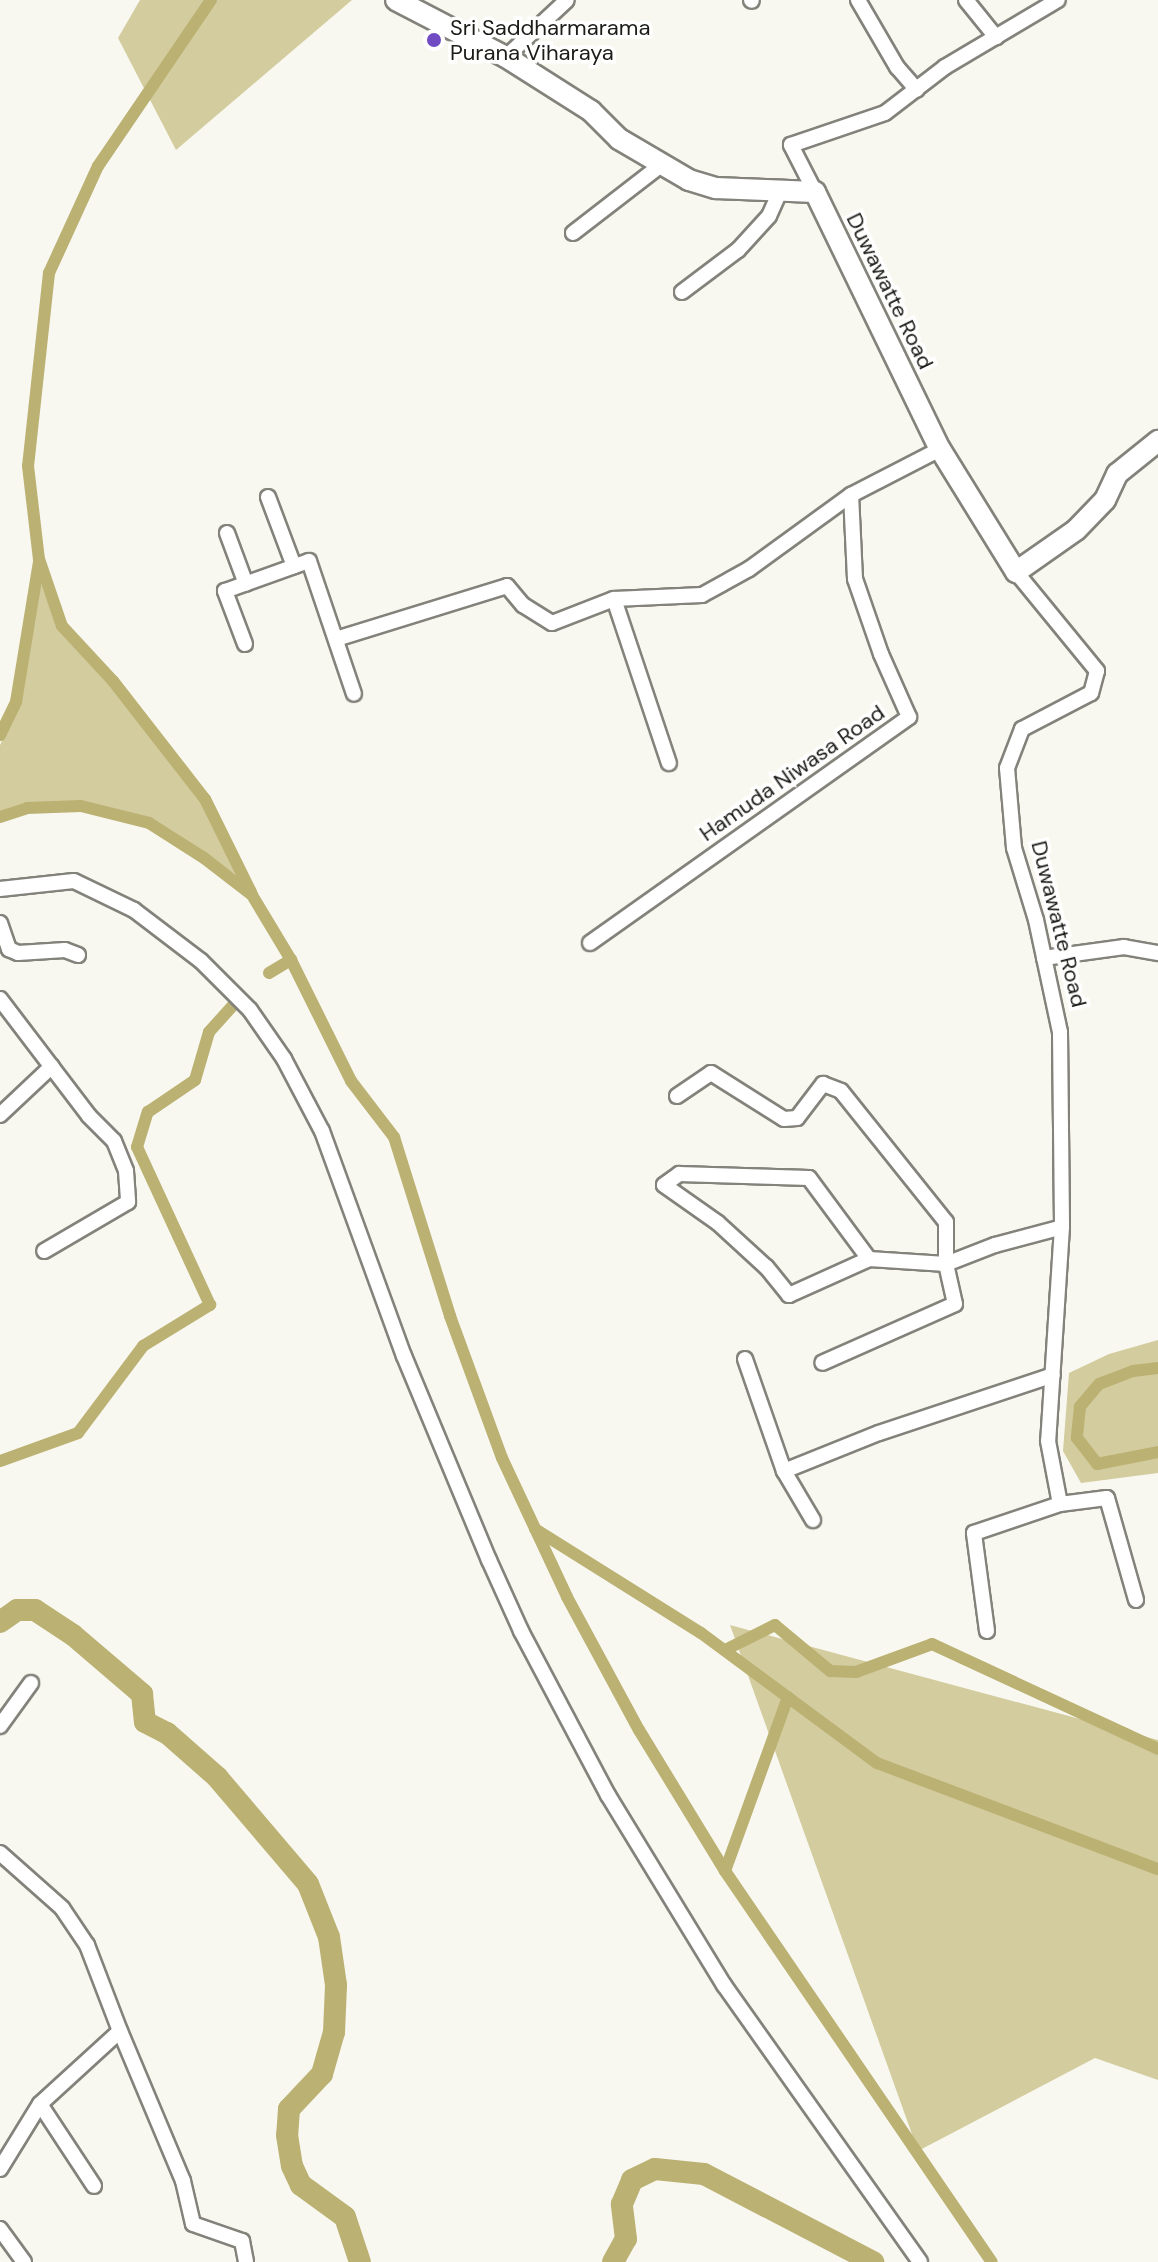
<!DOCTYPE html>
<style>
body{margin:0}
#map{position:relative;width:1158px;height:2262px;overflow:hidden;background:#f9f8f0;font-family:"DM Sans",sans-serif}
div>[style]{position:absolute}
.green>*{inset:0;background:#d3cc9e}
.canal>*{height:12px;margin:-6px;padding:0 6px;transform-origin:6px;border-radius:6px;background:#bbb173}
.river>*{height:22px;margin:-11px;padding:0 11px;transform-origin:11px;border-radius:11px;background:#bbb173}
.roads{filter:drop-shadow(2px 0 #83827b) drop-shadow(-2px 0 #83827b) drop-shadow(0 2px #83827b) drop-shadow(0 -2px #83827b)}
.street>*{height:14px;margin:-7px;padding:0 7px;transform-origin:7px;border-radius:7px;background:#fff}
.secondary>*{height:20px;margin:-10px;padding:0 10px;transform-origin:10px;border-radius:10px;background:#fff}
.dots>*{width:22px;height:22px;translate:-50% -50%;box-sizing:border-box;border:4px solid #fff;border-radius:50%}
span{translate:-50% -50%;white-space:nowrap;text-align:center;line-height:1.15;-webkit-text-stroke:7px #fff;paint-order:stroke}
.poi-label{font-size:22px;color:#1b1b18}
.left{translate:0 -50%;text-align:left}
.street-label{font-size:22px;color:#1b1b18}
</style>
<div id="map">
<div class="green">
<i style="clip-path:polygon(140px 0,352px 0,176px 150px,118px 38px)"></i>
<i style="clip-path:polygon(40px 581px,57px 626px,129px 708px,201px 800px,238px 876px,148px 818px,82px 802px,29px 804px,0 813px,0 745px,19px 704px)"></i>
<i style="clip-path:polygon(1158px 1340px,1158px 1473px,1081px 1483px,1063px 1451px,1069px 1373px,1109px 1354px)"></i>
<i style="clip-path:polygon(730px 1625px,1158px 1740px,1158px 2080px,1095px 2058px,918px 2151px)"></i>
</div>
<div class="canal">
<i style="left:211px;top:0;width:201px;rotate:124.2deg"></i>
<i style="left:98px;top:166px;width:118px;rotate:114.6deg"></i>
<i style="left:49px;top:273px;width:194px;rotate:96.2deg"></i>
<i style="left:28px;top:466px;width:94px;rotate:83.3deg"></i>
<i style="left:39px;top:559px;width:71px;rotate:71.1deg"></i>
<i style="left:62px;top:626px;width:75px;rotate:47.2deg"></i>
<i style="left:113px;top:681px;width:150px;rotate:52.1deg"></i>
<i style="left:205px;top:799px;width:104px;rotate:63.7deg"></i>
<i style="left:0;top:735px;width:37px;rotate:-64deg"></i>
<i style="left:16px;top:702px;width:142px;rotate:-80.7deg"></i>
<i style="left:0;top:817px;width:28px;rotate:-18deg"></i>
<i style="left:27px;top:808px;width:54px;rotate:-2.1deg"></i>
<i style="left:81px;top:806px;width:70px;rotate:14deg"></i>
<i style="left:149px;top:823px;width:65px;rotate:32.5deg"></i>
<i style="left:204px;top:858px;width:61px;rotate:37.6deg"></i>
<i style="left:252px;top:895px;width:76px;rotate:59deg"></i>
<i style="left:291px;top:960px;width:135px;rotate:63.6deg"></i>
<i style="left:351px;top:1081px;width:71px;rotate:52.5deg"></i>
<i style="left:394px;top:1137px;width:188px;rotate:72.6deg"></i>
<i style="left:450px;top:1316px;width:151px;rotate:69.9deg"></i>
<i style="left:502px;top:1458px;width:153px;rotate:64.9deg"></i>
<i style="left:567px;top:1597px;width:151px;rotate:61.6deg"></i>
<i style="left:639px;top:1730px;width:165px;rotate:58.6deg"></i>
<i style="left:725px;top:1871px;width:473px;rotate:55.7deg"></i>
<i style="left:269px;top:973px;width:26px;rotate:-31deg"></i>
<i style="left:1158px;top:1368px;width:25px;rotate:173deg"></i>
<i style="left:1133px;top:1371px;width:36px;rotate:159deg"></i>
<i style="left:1099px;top:1384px;width:30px;rotate:130deg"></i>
<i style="left:1080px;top:1407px;width:31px;rotate:96deg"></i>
<i style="left:1077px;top:1438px;width:33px;rotate:52deg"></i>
<i style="left:1097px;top:1464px;width:62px;rotate:-11.1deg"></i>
<i style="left:0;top:1461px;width:83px;rotate:-19.7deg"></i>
<i style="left:78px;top:1433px;width:109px;rotate:-53.2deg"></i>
<i style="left:143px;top:1346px;width:79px;rotate:-31.5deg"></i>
<i style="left:210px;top:1305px;width:174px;rotate:-114.8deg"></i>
<i style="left:137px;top:1147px;width:37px;rotate:-73deg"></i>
<i style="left:148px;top:1112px;width:57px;rotate:-34.2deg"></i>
<i style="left:195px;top:1080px;width:50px;rotate:-73.7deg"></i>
<i style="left:209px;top:1032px;width:38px;rotate:-48deg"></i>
<i style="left:535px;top:1529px;width:196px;rotate:32.1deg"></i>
<i style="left:701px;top:1633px;width:219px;rotate:36.5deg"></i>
<i style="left:877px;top:1763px;width:300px;rotate:20.7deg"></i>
<i style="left:725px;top:1650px;width:56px;rotate:-26.6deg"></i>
<i style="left:775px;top:1625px;width:72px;rotate:39.9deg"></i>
<i style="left:830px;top:1671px;width:26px;rotate:2deg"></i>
<i style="left:856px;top:1672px;width:81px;rotate:-20.2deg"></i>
<i style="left:932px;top:1644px;width:249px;rotate:24.9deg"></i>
<i style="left:725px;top:1871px;width:185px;rotate:-70.1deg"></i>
</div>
<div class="river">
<i style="left:0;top:1622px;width:21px;rotate:-35deg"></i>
<i style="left:17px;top:1610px;width:18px"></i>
<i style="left:35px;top:1610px;width:45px;rotate:33.3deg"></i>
<i style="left:73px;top:1635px;width:91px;rotate:40.5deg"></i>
<i style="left:142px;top:1694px;width:28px;rotate:84deg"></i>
<i style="left:145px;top:1722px;width:25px;rotate:27deg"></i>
<i style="left:167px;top:1733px;width:67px;rotate:41.3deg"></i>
<i style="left:217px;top:1777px;width:140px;rotate:49.6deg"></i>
<i style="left:308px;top:1884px;width:57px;rotate:68.4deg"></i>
<i style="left:329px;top:1937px;width:49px;rotate:81.7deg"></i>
<i style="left:336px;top:1985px;width:47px;rotate:92.4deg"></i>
<i style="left:334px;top:2032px;width:44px;rotate:105.9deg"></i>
<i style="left:322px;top:2074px;width:48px;rotate:133.3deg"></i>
<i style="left:289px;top:2109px;width:26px;rotate:94deg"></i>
<i style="left:287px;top:2135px;width:31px;rotate:81deg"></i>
<i style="left:292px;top:2166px;width:21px;rotate:65deg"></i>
<i style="left:301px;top:2185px;width:54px;rotate:36deg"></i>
<i style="left:345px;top:2217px;width:47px;rotate:71.6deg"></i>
<i style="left:613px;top:2262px;width:26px;rotate:-61deg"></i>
<i style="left:626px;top:2239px;width:35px;rotate:-97deg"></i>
<i style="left:622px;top:2204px;width:26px;rotate:-67deg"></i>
<i style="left:632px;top:2180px;width:25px;rotate:-26deg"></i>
<i style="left:655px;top:2169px;width:49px;rotate:5.8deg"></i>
<i style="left:704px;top:2174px;width:191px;rotate:27.5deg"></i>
</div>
<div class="roads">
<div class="street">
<i style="left:751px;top:0;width:1px;rotate:45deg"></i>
<i style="left:858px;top:0;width:78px;rotate:59.8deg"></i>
<i style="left:897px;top:67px;width:30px;rotate:49deg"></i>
<i style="left:966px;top:0;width:48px;rotate:51deg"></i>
<i style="left:506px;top:57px;width:83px;rotate:-43.1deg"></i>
<i style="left:815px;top:192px;width:53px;rotate:-117.1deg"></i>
<i style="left:791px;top:145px;width:99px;rotate:-18.8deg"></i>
<i style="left:885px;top:113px;width:76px;rotate:-37.5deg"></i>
<i style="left:945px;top:67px;width:131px;rotate:-30.7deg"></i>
<i style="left:573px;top:233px;width:111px;rotate:-37.7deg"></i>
<i style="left:682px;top:292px;width:70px;rotate:-36.9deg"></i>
<i style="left:738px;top:250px;width:46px;rotate:-47.6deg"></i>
<i style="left:769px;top:216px;width:27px;rotate:-66deg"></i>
<i style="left:268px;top:497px;width:74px;rotate:69.4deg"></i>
<i style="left:227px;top:533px;width:54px;rotate:69.6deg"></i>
<i style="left:1016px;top:572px;width:128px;rotate:50.7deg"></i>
<i style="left:1097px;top:671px;width:23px;rotate:105deg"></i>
<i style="left:1091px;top:693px;width:78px;rotate:152.4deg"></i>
<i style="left:1022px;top:729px;width:42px;rotate:111deg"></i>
<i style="left:1007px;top:768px;width:80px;rotate:85deg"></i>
<i style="left:1014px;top:848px;width:75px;rotate:73deg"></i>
<i style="left:1036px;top:920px;width:115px;rotate:77.9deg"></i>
<i style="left:1060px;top:1032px;width:195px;rotate:89.4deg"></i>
<i style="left:1062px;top:1227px;width:214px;rotate:93.7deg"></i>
<i style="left:1048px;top:1441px;width:64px;rotate:79.2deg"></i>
<i style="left:614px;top:599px;width:173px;rotate:71.5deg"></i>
<i style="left:336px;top:639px;width:179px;rotate:-17.2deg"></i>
<i style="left:507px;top:586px;width:25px;rotate:50deg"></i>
<i style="left:523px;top:605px;width:34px;rotate:32deg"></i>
<i style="left:552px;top:623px;width:66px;rotate:-21.2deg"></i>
<i style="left:614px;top:599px;width:88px;rotate:-2.6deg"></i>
<i style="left:702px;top:595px;width:54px;rotate:-29deg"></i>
<i style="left:749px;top:569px;width:126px;rotate:-36deg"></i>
<i style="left:851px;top:495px;width:100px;rotate:-27.3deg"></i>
<i style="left:245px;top:644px;width:57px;rotate:-110.7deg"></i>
<i style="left:225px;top:591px;width:89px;rotate:-19.7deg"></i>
<i style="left:309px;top:561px;width:140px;rotate:71.3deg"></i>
<i style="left:0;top:889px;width:74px;rotate:-6.2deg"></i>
<i style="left:74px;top:881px;width:67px;rotate:25.8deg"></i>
<i style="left:134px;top:910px;width:84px;rotate:37.3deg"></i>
<i style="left:201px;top:961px;width:69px;rotate:45deg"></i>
<i style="left:250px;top:1010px;width:60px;rotate:55.2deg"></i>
<i style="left:284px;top:1059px;width:81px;rotate:62.2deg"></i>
<i style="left:322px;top:1131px;width:239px;rotate:70deg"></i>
<i style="left:404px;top:1356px;width:221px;rotate:67.4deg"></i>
<i style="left:489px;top:1560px;width:78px;rotate:65.7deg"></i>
<i style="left:521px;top:1631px;width:186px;rotate:62.1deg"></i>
<i style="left:608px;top:1795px;width:223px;rotate:58.6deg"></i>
<i style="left:724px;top:1985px;width:339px;rotate:54.7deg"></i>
<i style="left:0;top:923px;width:28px;rotate:71deg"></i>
<i style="left:9px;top:949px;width:10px;rotate:24deg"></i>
<i style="left:18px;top:953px;width:47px;rotate:-3.7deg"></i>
<i style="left:65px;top:950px;width:14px;rotate:21deg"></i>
<i style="left:590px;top:943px;width:391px;rotate:-35.3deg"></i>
<i style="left:909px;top:717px;width:69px;rotate:-114deg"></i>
<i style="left:881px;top:654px;width:79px;rotate:-109.1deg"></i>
<i style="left:855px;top:579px;width:84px;rotate:-92.7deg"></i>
<i style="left:1044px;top:958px;width:81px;rotate:-7.8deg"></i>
<i style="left:1124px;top:947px;width:35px;rotate:10deg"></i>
<i style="left:0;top:999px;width:147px;rotate:52.7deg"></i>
<i style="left:89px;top:1116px;width:35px;rotate:45deg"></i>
<i style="left:114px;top:1141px;width:32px;rotate:68deg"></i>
<i style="left:126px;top:1171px;width:31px;rotate:86deg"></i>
<i style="left:128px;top:1202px;width:97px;rotate:149.7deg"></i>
<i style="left:677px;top:1096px;width:41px;rotate:-34.1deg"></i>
<i style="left:711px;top:1073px;width:86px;rotate:32.2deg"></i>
<i style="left:784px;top:1119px;width:13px;rotate:-4deg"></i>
<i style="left:797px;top:1118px;width:43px;rotate:-52.6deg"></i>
<i style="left:823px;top:1084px;width:19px;rotate:21deg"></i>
<i style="left:841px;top:1091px;width:168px;rotate:51.3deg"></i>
<i style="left:946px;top:1222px;width:42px;rotate:90deg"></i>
<i style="left:946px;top:1264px;width:41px;rotate:77.3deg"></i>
<i style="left:955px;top:1304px;width:145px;rotate:156.1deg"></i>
<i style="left:0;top:1115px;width:71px;rotate:-43.3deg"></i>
<i style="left:869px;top:1259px;width:88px;rotate:155.8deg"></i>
<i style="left:789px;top:1295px;width:36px;rotate:-129deg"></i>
<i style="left:766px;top:1267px;width:65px;rotate:-137.5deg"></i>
<i style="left:718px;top:1223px;width:66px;rotate:-144.9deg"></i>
<i style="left:664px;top:1185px;width:19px;rotate:-36deg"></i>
<i style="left:679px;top:1174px;width:130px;rotate:1.8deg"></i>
<i style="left:809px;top:1178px;width:101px;rotate:53.5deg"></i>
<i style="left:869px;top:1259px;width:77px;rotate:3.7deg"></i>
<i style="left:946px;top:1264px;width:53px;rotate:-21.2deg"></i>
<i style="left:995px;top:1245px;width:69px;rotate:-15deg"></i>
<i style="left:745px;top:1359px;width:119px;rotate:70.8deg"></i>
<i style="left:784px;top:1471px;width:102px;rotate:-21.8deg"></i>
<i style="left:879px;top:1433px;width:183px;rotate:-18.4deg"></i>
<i style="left:784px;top:1471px;width:57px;rotate:59.4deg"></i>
<i style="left:987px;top:1631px;width:99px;rotate:-97.6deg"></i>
<i style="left:974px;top:1533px;width:91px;rotate:-18.6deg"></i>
<i style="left:1060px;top:1504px;width:47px;rotate:-7.3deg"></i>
<i style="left:1107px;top:1498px;width:106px;rotate:74.1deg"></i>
<i style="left:0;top:1726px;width:53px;rotate:-54.2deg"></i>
<i style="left:0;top:1853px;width:83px;rotate:41.6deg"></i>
<i style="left:62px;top:1908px;width:45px;rotate:56deg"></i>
<i style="left:87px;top:1945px;width:92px;rotate:69deg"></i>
<i style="left:40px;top:2104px;width:98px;rotate:56.6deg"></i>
<i style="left:0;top:2169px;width:76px;rotate:-58.4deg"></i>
<i style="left:40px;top:2104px;width:108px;rotate:-42.4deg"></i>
<i style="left:120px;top:2031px;width:163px;rotate:67.2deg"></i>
<i style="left:183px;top:2181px;width:44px;rotate:76.9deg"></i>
<i style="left:193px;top:2224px;width:52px;rotate:19.1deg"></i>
<i style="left:242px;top:2241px;width:21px;rotate:79deg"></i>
<i style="left:0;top:2229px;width:41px;rotate:54deg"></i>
</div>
<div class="secondary">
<i style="left:396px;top:0;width:124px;rotate:27.4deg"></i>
<i style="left:506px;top:57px;width:101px;rotate:32.4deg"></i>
<i style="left:591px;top:111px;width:40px;rotate:45deg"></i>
<i style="left:619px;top:139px;width:81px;rotate:30.4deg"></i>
<i style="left:689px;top:180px;width:28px;rotate:17deg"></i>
<i style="left:716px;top:188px;width:99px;rotate:2.3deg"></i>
<i style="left:815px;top:192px;width:286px;rotate:64.1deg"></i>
<i style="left:940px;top:449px;width:145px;rotate:58.3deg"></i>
<i style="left:1016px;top:572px;width:73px;rotate:-35deg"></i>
<i style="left:1076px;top:530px;width:42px;rotate:-46deg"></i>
<i style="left:1105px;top:500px;width:29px;rotate:-65deg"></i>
<i style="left:1117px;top:474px;width:53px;rotate:-38.8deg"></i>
</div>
</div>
<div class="dots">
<i style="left:434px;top:40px;background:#704bc3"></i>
</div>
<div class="poi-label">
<span class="left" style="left:450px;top:40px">Sri Saddharmarama<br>Purana Viharaya</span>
</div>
<div class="street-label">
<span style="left:890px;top:291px;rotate:64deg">Duwawatte Road</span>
<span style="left:792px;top:773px;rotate:-35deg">Hamuda Niwasa Road</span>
<span style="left:1059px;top:924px;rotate:76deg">Duwawatte Road</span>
</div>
</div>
